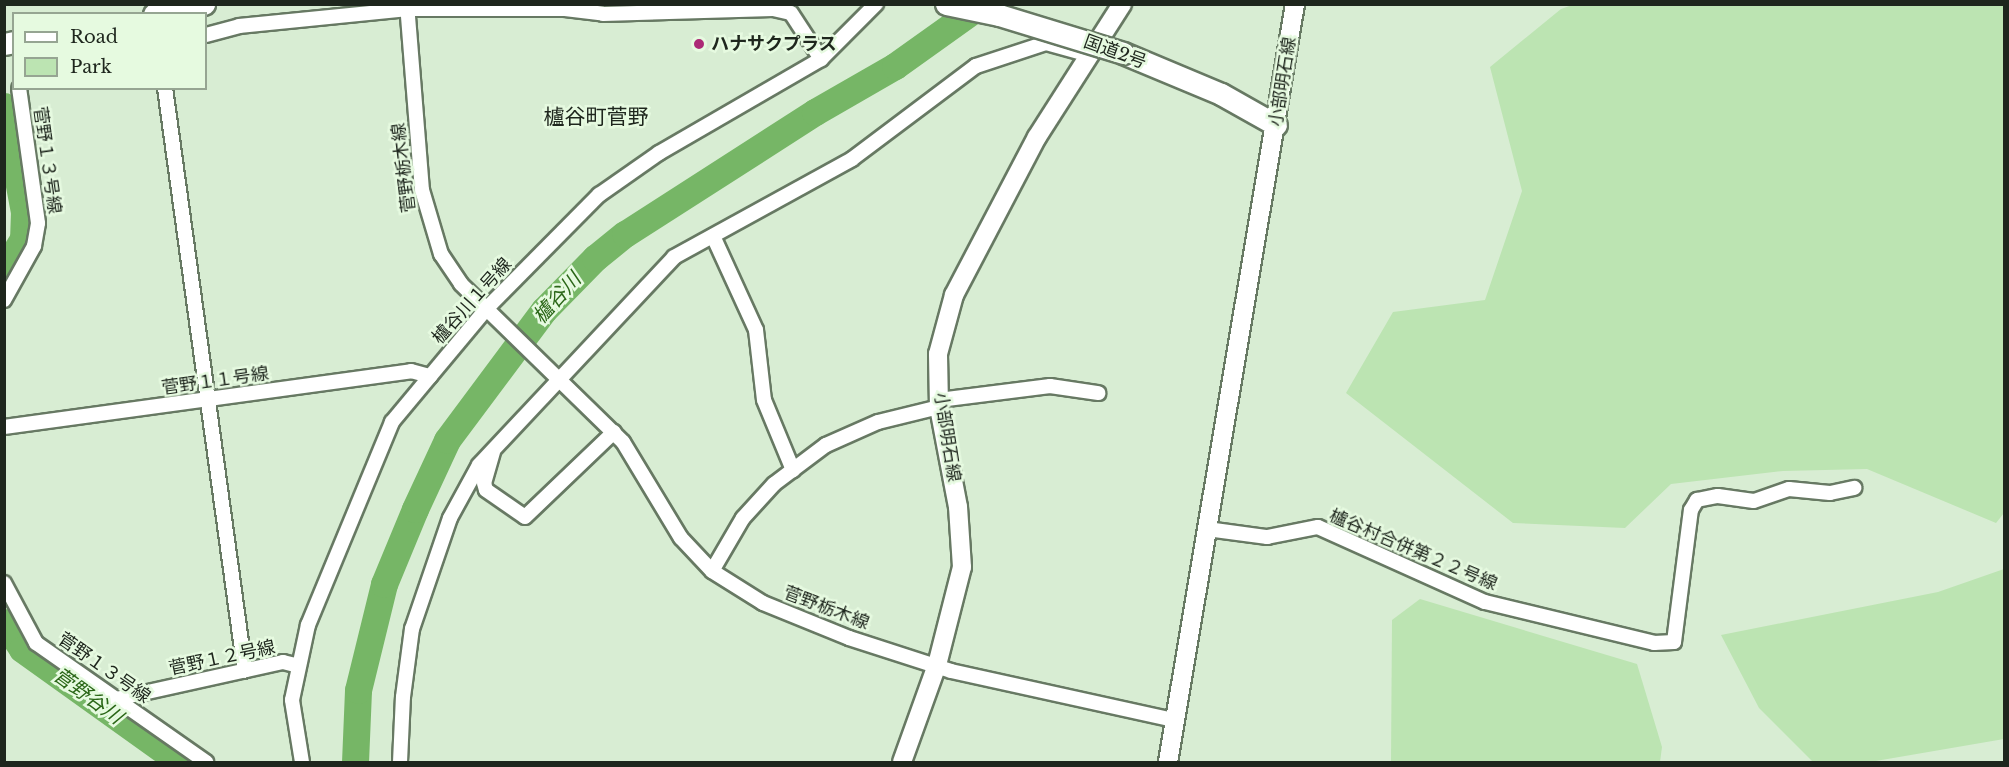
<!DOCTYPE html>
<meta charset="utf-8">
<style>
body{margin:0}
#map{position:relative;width:2009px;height:767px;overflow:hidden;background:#d8edd3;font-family:"Libre Baskerville","Noto Sans JP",serif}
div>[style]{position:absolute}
.green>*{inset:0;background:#bce4b2}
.river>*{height:27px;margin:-13.5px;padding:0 13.5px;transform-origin:13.5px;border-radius:13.5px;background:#76b666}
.roads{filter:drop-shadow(2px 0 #677963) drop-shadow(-2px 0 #677963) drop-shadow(0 2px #677963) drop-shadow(0 -2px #677963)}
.minor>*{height:14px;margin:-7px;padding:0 7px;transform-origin:7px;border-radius:7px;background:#fff}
.major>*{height:18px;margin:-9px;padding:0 9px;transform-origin:9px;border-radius:9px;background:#fff}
.highway>*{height:21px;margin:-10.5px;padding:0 10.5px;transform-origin:10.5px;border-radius:10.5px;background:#fff}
.bridges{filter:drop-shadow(2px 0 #677963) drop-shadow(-2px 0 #677963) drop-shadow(0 2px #677963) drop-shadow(0 -2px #677963)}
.highway-bridge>*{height:21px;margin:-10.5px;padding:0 10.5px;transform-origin:10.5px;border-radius:10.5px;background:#fff}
.dots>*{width:16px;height:16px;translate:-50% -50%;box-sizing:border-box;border:3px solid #e6fae0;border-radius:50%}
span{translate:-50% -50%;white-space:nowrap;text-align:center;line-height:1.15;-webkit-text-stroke:5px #e6fae0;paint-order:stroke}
.poi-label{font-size:18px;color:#1e261d;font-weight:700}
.left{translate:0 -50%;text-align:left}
.street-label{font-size:18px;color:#1e261d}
.water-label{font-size:20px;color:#2a6617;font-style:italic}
.quarter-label{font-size:21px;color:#1e261d}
.frame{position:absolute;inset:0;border:6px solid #1e261d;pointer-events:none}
.legend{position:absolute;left:12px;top:12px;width:195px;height:78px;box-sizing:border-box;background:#e6fae0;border:2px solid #96a592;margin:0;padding:8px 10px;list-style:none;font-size:18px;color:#1e261d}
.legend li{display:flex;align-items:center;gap:12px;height:30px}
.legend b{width:30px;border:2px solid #96a592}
</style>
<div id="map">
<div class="green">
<i style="clip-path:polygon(1575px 4px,2004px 5px,2004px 513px,1996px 523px,1867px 469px,1783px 471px,1671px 484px,1625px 528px,1513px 523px,1346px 393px,1393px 312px,1485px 300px,1522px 191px,1490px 67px,1561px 9px)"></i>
<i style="clip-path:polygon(2004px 569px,2004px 739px,1870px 762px,1813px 762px,1759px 708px,1721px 635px,1938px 592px)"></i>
<i style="clip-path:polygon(1420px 599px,1637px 664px,1662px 747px,1660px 762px,1391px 762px,1392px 620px)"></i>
</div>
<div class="river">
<i style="left:4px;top:106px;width:108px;rotate:79.3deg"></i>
<i style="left:24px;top:212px;width:27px;rotate:92deg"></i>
<i style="left:23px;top:239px;width:36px;rotate:122deg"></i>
<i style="left:4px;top:622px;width:32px;rotate:56deg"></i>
<i style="left:22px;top:649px;width:194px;rotate:35.6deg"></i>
<i style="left:355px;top:762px;width:72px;rotate:-87.6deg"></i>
<i style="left:358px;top:690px;width:109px;rotate:-76.2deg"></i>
<i style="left:384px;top:584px;width:81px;rotate:-67.5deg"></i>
<i style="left:415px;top:509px;width:76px;rotate:-65.1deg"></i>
<i style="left:447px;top:440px;width:162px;rotate:-53.3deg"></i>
<i style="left:544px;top:310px;width:73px;rotate:-45.6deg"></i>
<i style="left:595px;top:258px;width:38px;rotate:-39deg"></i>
<i style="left:625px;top:234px;width:226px;rotate:-32.7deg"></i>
<i style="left:815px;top:112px;width:92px;rotate:-29.9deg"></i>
<i style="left:895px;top:66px;width:107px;rotate:-35.5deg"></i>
</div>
<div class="roads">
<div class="minor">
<i style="left:407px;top:4px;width:187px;rotate:85.4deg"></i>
<i style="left:422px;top:190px;width:67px;rotate:73.5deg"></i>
<i style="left:441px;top:254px;width:36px;rotate:56deg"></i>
<i style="left:461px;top:284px;width:226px;rotate:44.3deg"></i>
<i style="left:623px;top:442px;width:112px;rotate:58.9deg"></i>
<i style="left:681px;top:538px;width:45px;rotate:46.8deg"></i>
<i style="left:712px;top:571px;width:60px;rotate:32.1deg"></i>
<i style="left:763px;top:603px;width:93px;rotate:22.1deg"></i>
<i style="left:849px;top:638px;width:107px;rotate:17.9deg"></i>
<i style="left:951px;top:671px;width:228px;rotate:12.4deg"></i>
<i style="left:206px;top:35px;width:34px;rotate:-15deg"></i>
<i style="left:239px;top:26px;width:170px;rotate:-5.7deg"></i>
<i style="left:408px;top:9px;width:157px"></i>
<i style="left:565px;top:9px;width:38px;rotate:7deg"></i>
<i style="left:603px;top:14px;width:170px;rotate:-1.7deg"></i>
<i style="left:773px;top:9px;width:18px;rotate:13deg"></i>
<i style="left:791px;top:13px;width:55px;rotate:56.9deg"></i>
<i style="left:165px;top:88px;width:588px;rotate:82.19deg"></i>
<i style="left:713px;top:236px;width:103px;rotate:65.4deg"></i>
<i style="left:756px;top:330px;width:70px;rotate:83.5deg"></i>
<i style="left:764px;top:400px;width:76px;rotate:67.5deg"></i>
<i style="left:4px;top:300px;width:62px;rotate:-60.9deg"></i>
<i style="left:34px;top:246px;width:23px;rotate:-80deg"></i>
<i style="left:38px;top:223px;width:136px;rotate:-98deg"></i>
<i style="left:939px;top:400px;width:112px;rotate:-7.2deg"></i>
<i style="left:1050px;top:386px;width:49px;rotate:8.3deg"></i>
<i style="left:4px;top:427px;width:411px;rotate:-7.8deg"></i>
<i style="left:411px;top:371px;width:20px;rotate:15deg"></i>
<i style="left:493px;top:452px;width:32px;rotate:106deg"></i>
<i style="left:484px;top:483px;width:7px;rotate:74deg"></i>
<i style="left:486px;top:490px;width:47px;rotate:34.7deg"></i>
<i style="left:525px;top:517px;width:123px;rotate:-43.7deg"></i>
<i style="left:1207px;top:529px;width:61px;rotate:7.6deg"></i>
<i style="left:1267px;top:537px;width:52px;rotate:-11.1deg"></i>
<i style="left:1318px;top:527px;width:183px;rotate:24.2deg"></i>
<i style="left:1485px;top:602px;width:174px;rotate:13.6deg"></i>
<i style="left:1654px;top:643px;width:20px;rotate:-3deg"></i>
<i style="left:1674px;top:642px;width:133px;rotate:-82.7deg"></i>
<i style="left:1691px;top:510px;width:12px;rotate:-59deg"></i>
<i style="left:1697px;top:500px;width:21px;rotate:-11deg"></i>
<i style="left:1718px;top:496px;width:36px;rotate:8deg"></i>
<i style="left:1754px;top:501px;width:37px;rotate:-19deg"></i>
<i style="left:1789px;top:489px;width:41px;rotate:5.6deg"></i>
<i style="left:1830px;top:493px;width:25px;rotate:-12deg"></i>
<i style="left:712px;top:571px;width:61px;rotate:-59.7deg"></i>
<i style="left:743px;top:518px;width:46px;rotate:-47.6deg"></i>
<i style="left:774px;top:484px;width:65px;rotate:-36.9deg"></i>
<i style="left:826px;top:445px;width:57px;rotate:-23.9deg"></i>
<i style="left:878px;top:422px;width:63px;rotate:-13.8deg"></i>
<i style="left:4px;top:583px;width:68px;rotate:61.9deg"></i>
<i style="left:36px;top:643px;width:208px;rotate:35deg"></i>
<i style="left:116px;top:699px;width:171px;rotate:-12.5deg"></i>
<i style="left:283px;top:662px;width:16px;rotate:14deg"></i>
<i style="left:302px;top:762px;width:63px;rotate:-99.2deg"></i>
<i style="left:292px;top:700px;width:77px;rotate:-78deg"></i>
<i style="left:308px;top:625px;width:220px;rotate:-67.5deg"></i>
<i style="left:392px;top:422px;width:147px;rotate:-50.2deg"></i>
<i style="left:486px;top:309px;width:161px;rotate:-45.3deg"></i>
<i style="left:599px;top:195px;width:73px;rotate:-35deg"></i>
<i style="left:659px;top:153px;width:187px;rotate:-30.1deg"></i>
<i style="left:821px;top:59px;width:78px;rotate:-45deg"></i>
<i style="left:400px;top:762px;width:65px;rotate:-87.4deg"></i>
<i style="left:403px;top:697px;width:69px;rotate:-82.5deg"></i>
<i style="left:412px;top:629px;width:117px;rotate:-71.1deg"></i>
<i style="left:450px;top:518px;width:60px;rotate:-61.3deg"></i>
<i style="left:479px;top:465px;width:285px;rotate:-46.8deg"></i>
<i style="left:674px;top:257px;width:203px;rotate:-28.8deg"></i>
<i style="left:852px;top:159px;width:155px;rotate:-36.9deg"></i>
<i style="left:976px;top:66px;width:74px;rotate:-18.2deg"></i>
<i style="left:1046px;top:43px;width:46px;rotate:15.3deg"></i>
</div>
<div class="major">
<i style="left:902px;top:762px;width:103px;rotate:-70.2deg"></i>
<i style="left:937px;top:665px;width:101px;rotate:-75.7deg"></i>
<i style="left:962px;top:567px;width:60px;rotate:-93.8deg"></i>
<i style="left:958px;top:507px;width:102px;rotate:-100.8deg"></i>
<i style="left:939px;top:407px;width:53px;rotate:-91.1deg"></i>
<i style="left:938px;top:354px;width:61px;rotate:-74.8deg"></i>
<i style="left:954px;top:295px;width:178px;rotate:-62.3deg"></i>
<i style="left:1037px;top:137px;width:158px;rotate:-57.4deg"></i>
<i style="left:1168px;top:762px;width:769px;rotate:-80.49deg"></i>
</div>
<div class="highway">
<i style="left:154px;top:14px;width:51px;rotate:-11.3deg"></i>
<i style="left:4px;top:44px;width:10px;rotate:-11deg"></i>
<i style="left:1123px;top:53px;width:106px;rotate:22.7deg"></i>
<i style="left:1221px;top:94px;width:63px;rotate:29.4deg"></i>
</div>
</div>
<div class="bridges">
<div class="highway-bridge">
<i style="left:946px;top:4px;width:54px;rotate:11.7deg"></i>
<i style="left:999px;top:15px;width:130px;rotate:17deg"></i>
</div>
</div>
<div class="dots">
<i style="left:699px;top:44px;background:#ac2a76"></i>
</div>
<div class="poi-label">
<span class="left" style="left:711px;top:44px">ハナサクプラス</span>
</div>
<div class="street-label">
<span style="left:1115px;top:52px;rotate:20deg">国道2号</span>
<span style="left:1283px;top:82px;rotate:-81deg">小部明石線</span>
<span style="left:47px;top:160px;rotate:82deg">菅野１３号線</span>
<span style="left:404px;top:168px;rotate:-97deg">菅野栃木線</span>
<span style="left:472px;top:301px;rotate:-48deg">櫨谷川１号線</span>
<span style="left:215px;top:381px;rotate:-8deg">菅野１１号線</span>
<span style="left:947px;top:437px;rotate:81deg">小部明石線</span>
<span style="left:1413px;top:550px;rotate:23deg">櫨谷村合併第２２号線</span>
<span style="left:826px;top:608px;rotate:21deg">菅野栃木線</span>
<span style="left:222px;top:658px;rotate:-12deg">菅野１２号線</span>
<span style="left:104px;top:668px;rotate:35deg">菅野１３号線</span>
</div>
<div class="water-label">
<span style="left:557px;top:298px;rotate:-48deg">櫨谷川</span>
<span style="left:88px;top:696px;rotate:36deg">菅野谷川</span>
</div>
<div class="quarter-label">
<span style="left:596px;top:117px">櫨谷町菅野</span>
</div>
<div class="frame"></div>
<ul class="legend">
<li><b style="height:8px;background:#fff"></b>Road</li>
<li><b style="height:16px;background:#bce4b2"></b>Park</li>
</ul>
</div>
